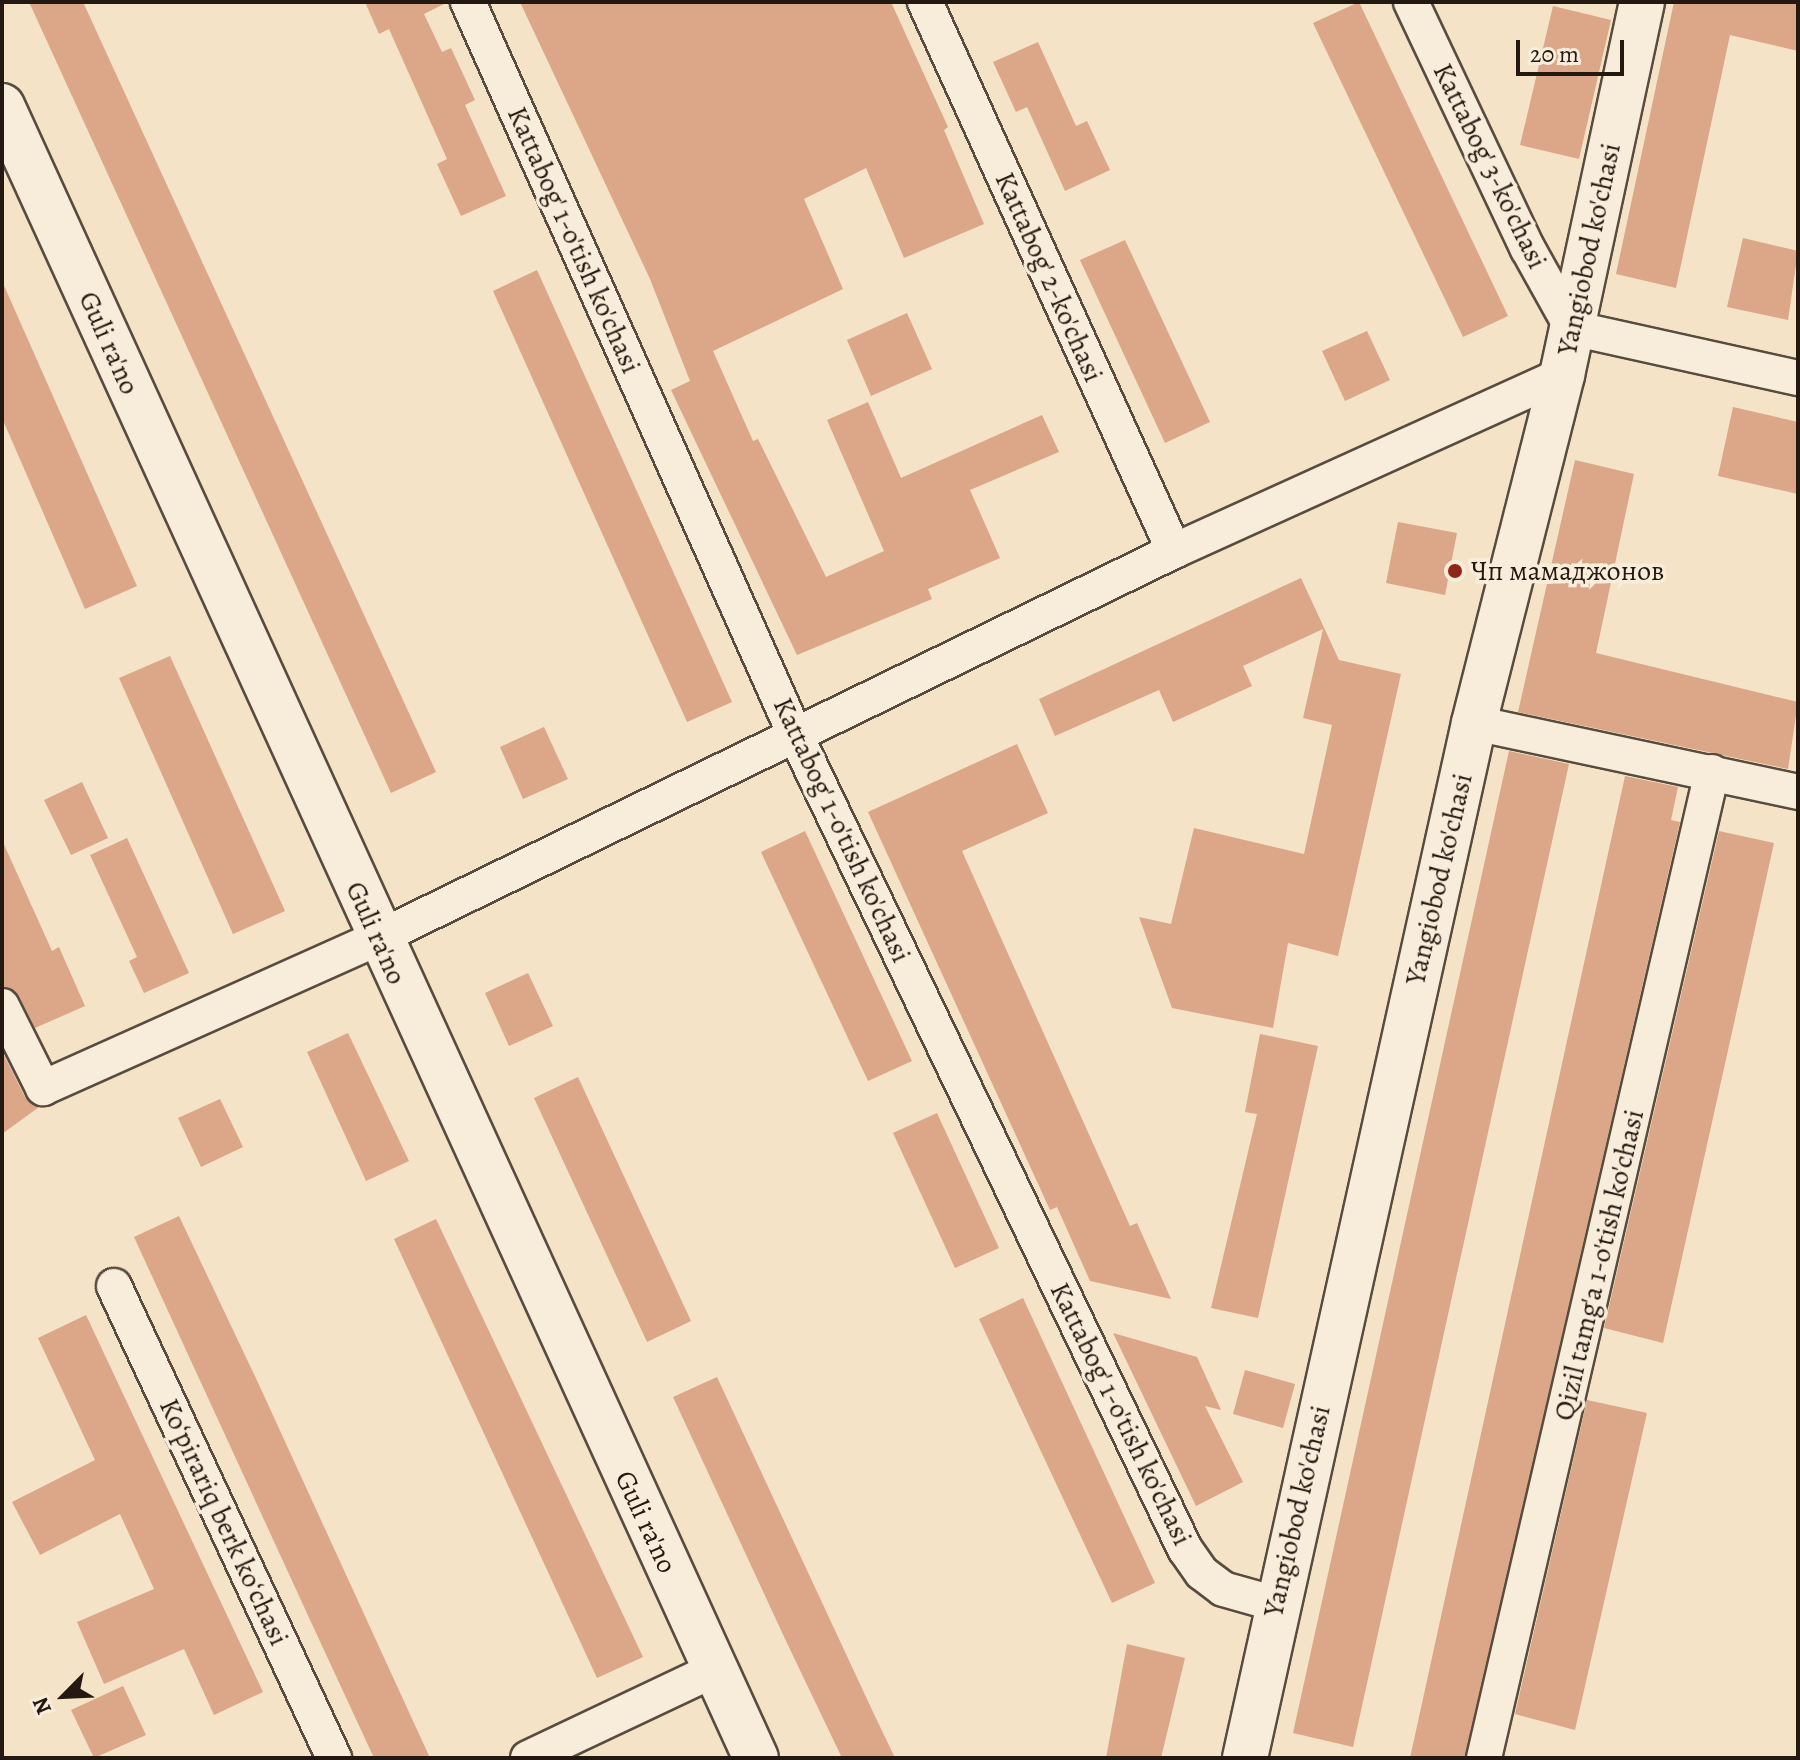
<!DOCTYPE html>
<meta charset="utf-8">
<style>
body{margin:0}
#map{position:relative;width:1800px;height:1760px;overflow:hidden;background:#f4e3c7;font-family:Alegreya,serif}
div>[style]{position:absolute}
.building>*{inset:0;background:#dca688}
.roads{filter:drop-shadow(2px 0 #584c3e) drop-shadow(-2px 0 #584c3e) drop-shadow(0 2px #584c3e) drop-shadow(0 -2px #584c3e)}
.minor>*{height:34px;margin:-17px;padding:0 17px;transform-origin:17px;border-radius:17px;background:#f8eddb}
.tertiary>*{height:44px;margin:-22px;padding:0 22px;transform-origin:22px;border-radius:22px;background:#f8eddb}
.dots>*{width:22px;height:22px;translate:-50% -50%;box-sizing:border-box;border:4px solid #f8eddb;border-radius:50%}
span{translate:-50% -50%;white-space:nowrap;text-align:center;line-height:1.15;-webkit-text-stroke:7px #f8eddb;paint-order:stroke}
.street-label{font-size:28px;color:#241911}
.poi-label{font-size:28px;color:#241911}
.left{translate:0 -50%;text-align:left}
.frame{position:absolute;inset:0;border:4px solid #241911;pointer-events:none}
.north{position:absolute;left:24px;top:1656px;width:80px;height:80px;-webkit-text-stroke:6px #f8eddb;paint-order:stroke;rotate:246deg;font-size:22px;font-weight:700;line-height:32px;text-align:center;color:#241911}
.north::after{content:'';display:block;margin:auto;width:28px;height:36px;background:#241911;clip-path:polygon(50% 0,100% 100%,50% 72%,0 100%)}
.scale{position:absolute;left:1516px;top:40px;width:108px;height:36px;box-sizing:border-box;border:4px solid #241911;border-top:0;padding-left:10px;font-size:24px;line-height:28px;white-space:nowrap;color:#241911;-webkit-text-stroke:6px #f8eddb;paint-order:stroke}
</style>
<div id="map">
<div class="building">
<i style="clip-path:polygon(29px 2px,83px 2px,436px 772px,391px 793px)"></i>
<i style="clip-path:polygon(365px 2px,448px 2px,424px 14px,442px 52px,451px 48px,475px 100px,465px 105px,506px 196px,461px 216px,437px 164px,447px 159px,389px 29px,379px 34px)"></i>
<i style="clip-path:polygon(520px 2px,891px 2px,948px 127px,944px 130px,984px 224px,904px 258px,866px 168px,804px 199px,843px 289px,713px 351px,753px 441px,758px 439px,826px 577px,884px 551px,827px 420px,868px 402px,901px 478px,1042px 415px,1059px 452px,970px 490px,1000px 558px,928px 589px,932px 599px,797px 655px,671px 390px,690px 381px,650px 279px)"></i>
<i style="clip-path:polygon(1359px 2px,1508px 316px,1463px 337px,1313px 23px)"></i>
<i style="clip-path:polygon(1674px 2px,1798px 2px,1798px 51px,1730px 35px,1676px 288px,1616px 274px)"></i>
<i style="clip-path:polygon(1553px 6px,1611px 20px,1579px 159px,1520px 145px)"></i>
<i style="clip-path:polygon(1038px 42px,1076px 126px,1087px 121px,1110px 170px,1065px 191px,1027px 107px,1016px 112px,993px 62px)"></i>
<i style="clip-path:polygon(1743px 238px,1798px 251px,1788px 320px,1727px 307px)"></i>
<i style="clip-path:polygon(1125px 240px,1210px 422px,1165px 443px,1080px 260px)"></i>
<i style="clip-path:polygon(537px 270px,732px 702px,687px 722px,493px 291px)"></i>
<i style="clip-path:polygon(2px 281px,137px 586px,85px 609px,2px 418px)"></i>
<i style="clip-path:polygon(907px 313px,932px 369px,871px 396px,847px 340px)"></i>
<i style="clip-path:polygon(1367px 331px,1390px 380px,1345px 401px,1322px 351px)"></i>
<i style="clip-path:polygon(1733px 407px,1798px 422px,1798px 494px,1718px 476px)"></i>
<i style="clip-path:polygon(1575px 460px,1634px 474px,1596px 653px,1798px 702px,1788px 769px,1518px 712px)"></i>
<i style="clip-path:polygon(1398px 522px,1457px 533px,1445px 595px,1386px 583px)"></i>
<i style="clip-path:polygon(1301px 578px,1339px 660px,1401px 674px,1338px 956px,1288px 943px,1273px 1028px,1172px 1008px,1139px 917px,1171px 924px,1194px 828px,1304px 854px,1332px 725px,1303px 718px,1323px 629px,1243px 666px,1252px 686px,1173px 722px,1159px 690px,1055px 736px,1039px 699px)"></i>
<i style="clip-path:polygon(170px 656px,285px 911px,233px 934px,119px 678px)"></i>
<i style="clip-path:polygon(544px 727px,568px 779px,523px 799px,500px 747px)"></i>
<i style="clip-path:polygon(1017px 744px,1048px 813px,962px 851px,1130px 1226px,1137px 1223px,1171px 1299px,1090px 1281px,1057px 1207px,1050px 1210px,868px 812px)"></i>
<i style="clip-path:polygon(1509px 751px,1569px 764px,1353px 1747px,1293px 1733px)"></i>
<i style="clip-path:polygon(1625px 776px,1678px 787px,1671px 820px,1680px 822px,1465px 1758px,1410px 1758px)"></i>
<i style="clip-path:polygon(82px 782px,108px 838px,71px 855px,44px 800px)"></i>
<i style="clip-path:polygon(805px 831px,912px 1061px,868px 1081px,761px 852px)"></i>
<i style="clip-path:polygon(1719px 831px,1774px 843px,1663px 1343px,1604px 1328px)"></i>
<i style="clip-path:polygon(127px 838px,189px 973px,144px 993px,129px 961px,137px 957px,90px 855px)"></i>
<i style="clip-path:polygon(2px 840px,52px 951px,59px 947px,85px 1006px,35px 1028px,19px 996px,2px 986px)"></i>
<i style="clip-path:polygon(528px 973px,553px 1026px,509px 1046px,485px 993px)"></i>
<i style="clip-path:polygon(348px 1033px,409px 1161px,366px 1181px,307px 1052px)"></i>
<i style="clip-path:polygon(1260px 1034px,1318px 1046px,1258px 1318px,1211px 1308px,1257px 1114px,1245px 1112px)"></i>
<i style="clip-path:polygon(2px 1051px,25px 1097px,39px 1107px,2px 1134px)"></i>
<i style="clip-path:polygon(578px 1077px,691px 1321px,647px 1342px,534px 1098px)"></i>
<i style="clip-path:polygon(220px 1099px,243px 1147px,201px 1167px,178px 1118px)"></i>
<i style="clip-path:polygon(937px 1113px,999px 1248px,955px 1268px,893px 1133px)"></i>
<i style="clip-path:polygon(179px 1216px,260px 1387px,430px 1758px,374px 1758px,311px 1622px,134px 1237px)"></i>
<i style="clip-path:polygon(436px 1219px,643px 1657px,597px 1678px,394px 1239px)"></i>
<i style="clip-path:polygon(1023px 1298px,1155px 1583px,1112px 1603px,979px 1319px)"></i>
<i style="clip-path:polygon(86px 1315px,263px 1692px,214px 1715px,184px 1649px,104px 1684px,77px 1622px,154px 1589px,120px 1514px,40px 1555px,12px 1502px,95px 1460px,38px 1338px)"></i>
<i style="clip-path:polygon(1113px 1333px,1197px 1357px,1221px 1410px,1205px 1406px,1243px 1482px,1196px 1506px)"></i>
<i style="clip-path:polygon(1245px 1370px,1295px 1384px,1283px 1428px,1233px 1414px)"></i>
<i style="clip-path:polygon(717px 1377px,873px 1712px,895px 1758px,842px 1758px,786px 1641px,673px 1397px)"></i>
<i style="clip-path:polygon(1587px 1400px,1647px 1413px,1575px 1730px,1515px 1714px)"></i>
<i style="clip-path:polygon(1127px 1644px,1185px 1658px,1161px 1758px,1106px 1758px)"></i>
<i style="clip-path:polygon(123px 1686px,146px 1735px,94px 1758px,71px 1710px)"></i>
</div>
<div class="roads">
<div class="minor">
<i style="left:468px;top:2px;width:799px;rotate:65.94deg"></i>
<i style="left:794px;top:732px;width:906px;rotate:64.43deg"></i>
<i style="left:1185px;top:1549px;width:29px;rotate:55deg"></i>
<i style="left:1202px;top:1573px;width:26px;rotate:37deg"></i>
<i style="left:1223px;top:1589px;width:55px;rotate:15.8deg"></i>
<i style="left:925px;top:2px;width:603px;rotate:65.6deg"></i>
<i style="left:1411px;top:2px;width:273px;rotate:64.7deg"></i>
<i style="left:1528px;top:249px;width:90px;rotate:60.9deg"></i>
<i style="left:1572px;top:328px;width:231px;rotate:12.5deg"></i>
<i style="left:1474px;top:723px;width:331px;rotate:12deg"></i>
<i style="left:2px;top:1006px;width:92px;rotate:63.4deg"></i>
<i style="left:43px;top:1088px;width:367px;rotate:-24.1deg"></i>
<i style="left:378px;top:938px;width:885px;rotate:-25.93deg"></i>
<i style="left:1174px;top:551px;width:426px;rotate:-24.4deg"></i>
<i style="left:114px;top:1286px;width:521px;rotate:65.01deg"></i>
<i style="left:528px;top:1758px;width:206px;rotate:-25.3deg"></i>
<i style="left:1484px;top:1758px;width:1012px;rotate:-76.98deg"></i>
</div>
<div class="tertiary">
<i style="left:2px;top:106px;width:1816px;rotate:65.47deg"></i>
<i style="left:1245px;top:1758px;width:1060px;rotate:-77.52deg"></i>
<i style="left:1474px;top:723px;width:359px;rotate:-75.8deg"></i>
<i style="left:1562px;top:375px;width:381px;rotate:-77.9deg"></i>
</div>
</div>
<div class="dots">
<i style="left:1455px;top:571px;background:#8f2418"></i>
</div>
<div class="street-label">
<span style="left:1490px;top:166px;rotate:64deg">Kattabog' 3-ko'chasi</span>
<span style="left:574px;top:240px;rotate:66deg">Kattabog' 1-o'tish ko'chasi</span>
<span style="left:1589px;top:249px;rotate:-78deg">Yangiobod ko'chasi</span>
<span style="left:1049px;top:277px;rotate:66deg">Kattabog' 2-ko'chasi</span>
<span style="left:109px;top:343px;rotate:66deg">Guli ra'no</span>
<span style="left:842px;top:830px;rotate:65deg">Kattabog' 1-o'tish ko'chasi</span>
<span style="left:1439px;top:879px;rotate:-77deg">Yangiobod ko'chasi</span>
<span style="left:376px;top:933px;rotate:66deg">Guli ra'no</span>
<span style="left:1599px;top:1265px;rotate:-77deg">Qizil tamg'a 1-o'tish ko'chasi</span>
<span style="left:1121px;top:1414px;rotate:64deg">Kattabog' 1-o'tish ko'chasi</span>
<span style="left:1297px;top:1511px;rotate:-77deg">Yangiobod ko'chasi</span>
<span style="left:224px;top:1522px;rotate:65deg">Koʻpirariq berk koʻchasi</span>
<span style="left:646px;top:1522px;rotate:65deg">Guli ra'no</span>
</div>
<div class="poi-label">
<span class="left" style="left:1471px;top:571px">Чп мамаджонов</span>
</div>
<div class="frame"></div>
<div class="north">N</div>
<div class="scale">20 m</div>
</div>
